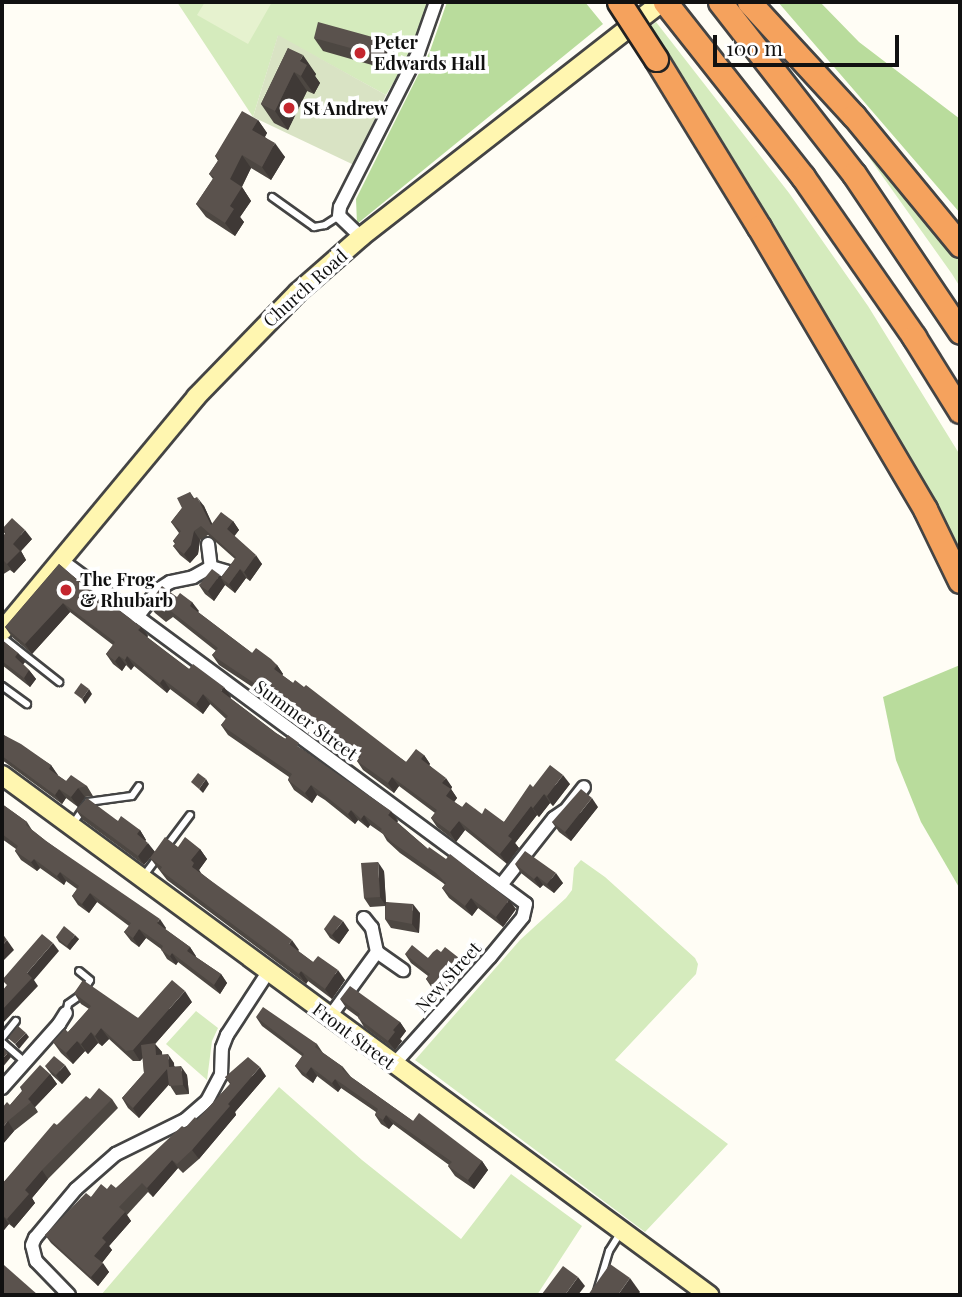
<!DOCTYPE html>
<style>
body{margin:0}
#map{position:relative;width:962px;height:1297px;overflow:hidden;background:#fffdf5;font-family:"Playfair Display",serif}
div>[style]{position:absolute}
.green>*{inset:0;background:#d5ebbd}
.forest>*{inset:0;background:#b9dc9c}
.cemetery>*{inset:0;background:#d9e3c4}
.pitch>*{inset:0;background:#e6f2cf}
.roads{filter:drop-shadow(2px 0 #444) drop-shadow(-2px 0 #444) drop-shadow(0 2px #444) drop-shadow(0 -2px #444)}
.lane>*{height:6px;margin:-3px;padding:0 3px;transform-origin:3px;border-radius:3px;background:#fff}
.street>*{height:12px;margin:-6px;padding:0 6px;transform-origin:6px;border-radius:6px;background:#fff}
.secondary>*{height:18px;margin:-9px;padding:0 9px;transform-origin:9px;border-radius:9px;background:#fff6b0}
.highway>*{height:23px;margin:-11.5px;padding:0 11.5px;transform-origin:11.5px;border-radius:11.5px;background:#f5a25d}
.bridges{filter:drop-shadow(2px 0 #222) drop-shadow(-2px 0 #222) drop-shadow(0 2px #222) drop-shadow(0 -2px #222)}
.highway-bridge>*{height:23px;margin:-11.5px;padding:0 11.5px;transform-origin:11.5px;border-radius:11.5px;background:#f5a25d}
.wall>*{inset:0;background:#4d4742}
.shaded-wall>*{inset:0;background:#3f3936}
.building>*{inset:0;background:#5a524d}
.dots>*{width:19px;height:19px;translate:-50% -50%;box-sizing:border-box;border:4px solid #fff;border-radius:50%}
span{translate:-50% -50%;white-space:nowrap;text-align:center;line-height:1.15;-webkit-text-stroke:7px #fff;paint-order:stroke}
.poi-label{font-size:18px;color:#111;font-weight:700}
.left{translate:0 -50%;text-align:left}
.street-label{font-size:18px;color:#111}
.frame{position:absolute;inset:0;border:4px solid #111;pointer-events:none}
.scale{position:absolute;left:713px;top:35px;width:186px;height:32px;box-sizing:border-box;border:4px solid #111;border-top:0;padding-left:9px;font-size:21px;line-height:24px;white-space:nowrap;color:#111;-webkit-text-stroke:5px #fff;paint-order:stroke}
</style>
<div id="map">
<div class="green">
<i style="clip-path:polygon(177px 2px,428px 2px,411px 53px,386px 95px,278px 36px,253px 117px)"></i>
<i style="clip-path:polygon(656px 22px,789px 193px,868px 306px,960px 455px,960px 557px,875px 399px,797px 265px,650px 27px)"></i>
<i style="clip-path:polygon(841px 118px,960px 257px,960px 287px,952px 274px)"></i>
<i style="clip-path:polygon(581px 860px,605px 877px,695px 958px,698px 964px,696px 974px,615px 1060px,728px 1144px,645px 1232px,415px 1060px,520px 940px,566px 898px,572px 890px,574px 868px)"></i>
<i style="clip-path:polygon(196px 1011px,218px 1028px,212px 1041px,207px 1080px,166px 1044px)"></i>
<i style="clip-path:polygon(279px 1087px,362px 1160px,461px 1239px,511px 1174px,582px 1226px,537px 1295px,101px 1295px)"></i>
</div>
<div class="forest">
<i style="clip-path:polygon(447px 2px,585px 2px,603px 24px,357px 224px,356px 199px,430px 51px)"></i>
<i style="clip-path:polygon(778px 2px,820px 2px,859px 42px,960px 119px,960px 213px)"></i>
<i style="clip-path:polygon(960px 665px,960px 889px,921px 822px,896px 760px,883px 697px)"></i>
</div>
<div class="cemetery">
<i style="clip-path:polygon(278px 35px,386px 95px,354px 165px,253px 117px)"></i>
</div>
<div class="pitch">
<i style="clip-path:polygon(205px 2px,272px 2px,248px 44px,197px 15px)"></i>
</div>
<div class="roads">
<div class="lane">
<i style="left:272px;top:197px;width:52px;rotate:35.5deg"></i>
<i style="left:314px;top:227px;width:11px;rotate:-10deg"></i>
<i style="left:325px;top:225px;width:17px;rotate:-33deg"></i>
<i style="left:2px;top:637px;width:73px;rotate:38.3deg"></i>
<i style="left:2px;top:686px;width:31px;rotate:36deg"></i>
<i style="left:72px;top:825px;width:28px;rotate:-55deg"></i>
<i style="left:88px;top:802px;width:44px;rotate:-7.8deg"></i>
<i style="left:132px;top:796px;width:12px;rotate:-55deg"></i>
<i style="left:166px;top:847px;width:40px;rotate:-53deg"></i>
<i style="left:142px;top:878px;width:25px;rotate:-53deg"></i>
<i style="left:66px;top:1013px;width:9px;rotate:-77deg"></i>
<i style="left:68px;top:1004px;width:16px;rotate:-35deg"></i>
<i style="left:81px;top:995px;width:17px;rotate:-59deg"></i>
<i style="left:90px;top:980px;width:14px;rotate:-141deg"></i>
<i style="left:2px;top:1038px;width:22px;rotate:-51deg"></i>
<i style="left:2px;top:1042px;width:30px;rotate:41deg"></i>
<i style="left:596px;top:1295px;width:46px;rotate:-73.5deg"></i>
<i style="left:609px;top:1251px;width:22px;rotate:-58deg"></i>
</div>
<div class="street">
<i style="left:361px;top:237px;width:30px;rotate:-136deg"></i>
<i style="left:339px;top:216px;width:9px;rotate:-84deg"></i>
<i style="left:340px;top:207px;width:173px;rotate:-63.1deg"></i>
<i style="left:418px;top:53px;width:54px;rotate:-70.6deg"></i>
<i style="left:208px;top:544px;width:23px;rotate:83deg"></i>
<i style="left:61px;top:560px;width:578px;rotate:36.49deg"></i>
<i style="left:526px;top:904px;width:13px;rotate:103deg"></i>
<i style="left:523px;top:917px;width:52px;rotate:129.5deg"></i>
<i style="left:490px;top:957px;width:145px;rotate:131.9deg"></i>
<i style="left:137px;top:617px;width:36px;rotate:-52deg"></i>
<i style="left:159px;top:589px;width:13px;rotate:-32deg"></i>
<i style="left:170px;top:582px;width:24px;rotate:-12deg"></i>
<i style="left:193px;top:577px;width:21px;rotate:-29deg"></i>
<i style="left:211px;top:567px;width:18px;rotate:16deg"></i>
<i style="left:501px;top:885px;width:85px;rotate:-51.7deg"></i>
<i style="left:554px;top:818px;width:14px;rotate:-34deg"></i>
<i style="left:566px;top:810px;width:29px;rotate:-52deg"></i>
<i style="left:377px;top:952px;width:32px;rotate:35deg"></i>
<i style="left:329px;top:1018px;width:82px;rotate:-54deg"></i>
<i style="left:377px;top:952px;width:25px;rotate:-102deg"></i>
<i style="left:372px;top:928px;width:13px;rotate:-129deg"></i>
<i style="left:2px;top:1088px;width:86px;rotate:-48.3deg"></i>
<i style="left:59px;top:1024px;width:13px;rotate:-58deg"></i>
<i style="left:69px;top:1295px;width:47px;rotate:-134.1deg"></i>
<i style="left:36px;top:1261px;width:16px;rotate:-104deg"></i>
<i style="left:32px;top:1245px;width:8px;rotate:-67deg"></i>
<i style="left:35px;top:1238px;width:64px;rotate:-50.1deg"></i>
<i style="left:76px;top:1189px;width:53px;rotate:-41.2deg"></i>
<i style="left:116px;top:1154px;width:77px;rotate:-26.2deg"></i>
<i style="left:185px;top:1120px;width:29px;rotate:-41deg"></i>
<i style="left:207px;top:1101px;width:30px;rotate:-62deg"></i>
<i style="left:221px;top:1075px;width:27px;rotate:-88deg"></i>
<i style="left:222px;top:1048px;width:14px;rotate:-69deg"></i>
<i style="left:227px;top:1035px;width:75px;rotate:-56.9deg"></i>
</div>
<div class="secondary">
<i style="left:2px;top:631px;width:304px;rotate:-50.3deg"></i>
<i style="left:196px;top:397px;width:146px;rotate:-45.8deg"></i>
<i style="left:298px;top:292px;width:84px;rotate:-41.1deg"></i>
<i style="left:361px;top:237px;width:382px;rotate:-38deg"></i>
<i style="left:2px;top:775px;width:878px;rotate:36.33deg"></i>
</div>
<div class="highway">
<i style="left:665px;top:2px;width:223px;rotate:51.7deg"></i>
<i style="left:803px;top:177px;width:195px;rotate:55.2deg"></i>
<i style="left:914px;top:337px;width:87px;rotate:58.1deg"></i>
<i style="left:720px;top:2px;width:218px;rotate:52.1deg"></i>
<i style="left:854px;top:174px;width:190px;rotate:56.1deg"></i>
<i style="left:749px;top:2px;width:155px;rotate:47.4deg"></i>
<i style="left:854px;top:116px;width:167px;rotate:50.6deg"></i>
<i style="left:656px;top:59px;width:197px;rotate:58.5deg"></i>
<i style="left:759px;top:227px;width:327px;rotate:59.5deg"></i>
<i style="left:925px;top:509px;width:80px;rotate:64.1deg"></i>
</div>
</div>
<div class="bridges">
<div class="highway-bridge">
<i style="left:619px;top:2px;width:68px;rotate:57deg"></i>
</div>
</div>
<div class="wall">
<i style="clip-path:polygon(314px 38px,387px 41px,397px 55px,393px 71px,323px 51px)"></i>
<i style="clip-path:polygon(288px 48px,316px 74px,315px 76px,320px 83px,314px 94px,307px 91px,288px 130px,274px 123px,261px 104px)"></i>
<i style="clip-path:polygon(258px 120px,267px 133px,265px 137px,285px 157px,271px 180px,251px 168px,242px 187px,251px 201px,240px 217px,244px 222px,235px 236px,206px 217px,196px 204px,213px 179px,209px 174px,218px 161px,215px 156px)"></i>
<i style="clip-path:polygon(190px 492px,194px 498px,204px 506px,212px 524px,233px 521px,239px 530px,234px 536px,262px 564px,250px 581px,246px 578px,235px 593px,225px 585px,214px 601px,205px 594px,199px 585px,221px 577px,235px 559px,208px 535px,200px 540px,198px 554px,190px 563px,180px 555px,173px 546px,175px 544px,173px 541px,179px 533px,171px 522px,182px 508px)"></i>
<i style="clip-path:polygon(2px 529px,32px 539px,21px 551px,26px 560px,14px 573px,10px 570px,2px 575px,2px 537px,5px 534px)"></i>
<i style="clip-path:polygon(59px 564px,95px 595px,141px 627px,148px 636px,147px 637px,189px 669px,231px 697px,230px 698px,276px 733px,305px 751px,398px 821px,397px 822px,428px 849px,516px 909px,503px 927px,478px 908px,472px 916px,449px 898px,442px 888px,445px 885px,443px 883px,400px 853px,387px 841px,383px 834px,370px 825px,368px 828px,358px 820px,355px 824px,325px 800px,317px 795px,312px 803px,294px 790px,288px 780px,289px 777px,228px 735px,221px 725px,226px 719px,210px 704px,203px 714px,170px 689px,167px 693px,134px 666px,131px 670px,126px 665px,122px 671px,113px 664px,106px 654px,113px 645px,70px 612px,32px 654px,12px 637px,5px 627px)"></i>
<i style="clip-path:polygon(177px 597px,192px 602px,198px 612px,252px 653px,277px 665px,283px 674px,282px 675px,293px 683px,406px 762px,424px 755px,430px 764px,429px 765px,452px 787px,451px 789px,457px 798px,454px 802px,462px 807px,504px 822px,533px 787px,570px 784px,553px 806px,550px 803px,539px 817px,537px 815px,515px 843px,519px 848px,507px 864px,465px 830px,456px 842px,437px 827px,431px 818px,435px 813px,399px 786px,394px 793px,363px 770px,357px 761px,359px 758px,313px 723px,284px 702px,281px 706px,219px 665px,212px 655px,216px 651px,173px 617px,166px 622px,155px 613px,148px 604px)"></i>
<i style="clip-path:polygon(2px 640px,18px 653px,25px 662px,23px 664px,29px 670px,36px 679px,30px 687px,2px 665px)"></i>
<i style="clip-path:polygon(2px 734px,51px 765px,57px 775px,66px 781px,87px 786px,93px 796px,85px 797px,78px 807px,66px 798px,62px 804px,2px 760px)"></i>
<i style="clip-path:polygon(2px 804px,27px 822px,32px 830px,46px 841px,166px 928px,165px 929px,190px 947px,196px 957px,221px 974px,227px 983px,220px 994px,178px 962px,176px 965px,167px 959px,161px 949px,146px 938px,139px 947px,131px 941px,124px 932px,129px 926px,97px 902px,89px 913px,78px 905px,72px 896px,77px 889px,66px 881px,64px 885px,40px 868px,37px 871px,21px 860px,15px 851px,16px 849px,2px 839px)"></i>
<i style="clip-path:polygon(598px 807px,571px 841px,559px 832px,552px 822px)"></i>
<i style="clip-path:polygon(76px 810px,118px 821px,140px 830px,146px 840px,145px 841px,155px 852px,178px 847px,200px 849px,207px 859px,199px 870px,201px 873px,298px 951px,313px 962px,345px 980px,332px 999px,308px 981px,306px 984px,167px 880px,150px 858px,144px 865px,83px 820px)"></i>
<i style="clip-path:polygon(515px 864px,563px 883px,554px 893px,543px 885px,540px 888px,521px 873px)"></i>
<i style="clip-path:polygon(384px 871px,386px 902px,420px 913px,419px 933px,391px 928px,385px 919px,385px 906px,370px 907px,364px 898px)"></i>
<i style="clip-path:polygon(324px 929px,349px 930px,339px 944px,330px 938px)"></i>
<i style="clip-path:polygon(56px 937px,79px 939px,70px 950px,59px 942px)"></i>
<i style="clip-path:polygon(441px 952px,459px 958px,465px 967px,440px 994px,432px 988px,426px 979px,428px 976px,411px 963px,405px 954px,428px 958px)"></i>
<i style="clip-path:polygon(74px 993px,138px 1018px,192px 1002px,155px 1044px,162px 1052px,162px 1055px,174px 1063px,174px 1066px,187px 1075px,189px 1094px,176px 1095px,169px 1084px,139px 1118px,128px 1108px,122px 1098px,144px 1073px,143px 1058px,140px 1061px,133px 1061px,109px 1039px,102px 1046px,98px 1043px,88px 1054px,85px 1051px,73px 1064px,61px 1053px,53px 1042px,68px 1032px,89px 1009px,81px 1004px)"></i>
<i style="clip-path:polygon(340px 999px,400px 1022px,406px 1031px,400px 1039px,402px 1041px,395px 1050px,364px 1027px,358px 1017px,347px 1009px)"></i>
<i style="clip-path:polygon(256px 1017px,317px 1044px,323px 1053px,343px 1067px,351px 1077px,413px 1121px,482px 1161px,488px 1170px,474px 1189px,455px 1176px,448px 1166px,449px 1165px,393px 1124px,389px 1129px,381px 1124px,375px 1115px,376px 1112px,341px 1088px,338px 1092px,317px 1076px,313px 1083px,302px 1075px,295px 1066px,302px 1056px,262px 1026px)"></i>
<i style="clip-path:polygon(45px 1066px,71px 1074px,62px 1084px,52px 1075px)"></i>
<i style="clip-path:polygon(50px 1074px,57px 1084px,35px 1107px,38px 1112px,14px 1131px,2px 1145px,10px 1105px,22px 1091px,20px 1087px)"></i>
<i style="clip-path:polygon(266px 1076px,235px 1112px,236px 1115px,199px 1159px,183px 1173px,178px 1168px,153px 1197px,148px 1192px,127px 1215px,131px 1221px,109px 1246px,112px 1250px,102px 1263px,109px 1272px,98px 1286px,51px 1243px,45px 1235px,91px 1197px,107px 1189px,116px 1188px,185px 1128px,197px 1120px,230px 1084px,225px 1077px)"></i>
<i style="clip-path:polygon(90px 1099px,112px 1099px,118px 1108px,48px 1179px,32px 1198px,35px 1203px,14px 1228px,9px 1224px,4px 1230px,2px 1228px,2px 1184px,57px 1125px)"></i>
</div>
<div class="shaded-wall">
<i style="clip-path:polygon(387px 41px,397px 55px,393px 71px,383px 57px)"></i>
<i style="clip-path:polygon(303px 55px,316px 74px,315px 76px,320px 83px,314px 94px,301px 76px,300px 61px)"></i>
<i style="clip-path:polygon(294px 72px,307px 91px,288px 130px,275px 111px)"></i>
<i style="clip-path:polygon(258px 120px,267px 133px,261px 143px,252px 130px)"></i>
<i style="clip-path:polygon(275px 143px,285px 157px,271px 180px,262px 167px)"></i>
<i style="clip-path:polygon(242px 155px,251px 168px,240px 190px,242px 187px,251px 201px,240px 217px,244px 222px,235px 236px,225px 223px,230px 206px,230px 179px)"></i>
<i style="clip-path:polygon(197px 497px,204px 506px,217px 534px,211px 525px)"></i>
<i style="clip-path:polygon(233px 521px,239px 530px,233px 538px,227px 529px)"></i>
<i style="clip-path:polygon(25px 530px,32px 539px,21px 551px,26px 560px,14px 573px,7px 564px,13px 544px)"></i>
<i style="clip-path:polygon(194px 531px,200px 540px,198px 554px,190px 563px,184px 554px)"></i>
<i style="clip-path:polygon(256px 555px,262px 564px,250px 581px,244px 572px)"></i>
<i style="clip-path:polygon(240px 569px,246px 578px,235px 593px,229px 584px)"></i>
<i style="clip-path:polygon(220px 575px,224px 580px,221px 578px,225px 585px,214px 601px,208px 591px)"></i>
<i style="clip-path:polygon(192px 602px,199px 611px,196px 615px,190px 606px)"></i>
<i style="clip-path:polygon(63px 603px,70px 612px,32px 654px,25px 644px)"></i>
<i style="clip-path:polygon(141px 627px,148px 636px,145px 640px,138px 630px)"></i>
<i style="clip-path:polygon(18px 653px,25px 662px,22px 666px,15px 657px)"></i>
<i style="clip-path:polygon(119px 656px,126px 665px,122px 671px,115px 661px)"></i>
<i style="clip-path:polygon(127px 656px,134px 666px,131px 670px,125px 660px)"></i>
<i style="clip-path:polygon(277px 665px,283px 674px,280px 678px,274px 669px)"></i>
<i style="clip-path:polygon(29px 670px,36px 679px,30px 687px,24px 678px)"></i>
<i style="clip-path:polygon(163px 679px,170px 689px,167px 693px,160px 683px)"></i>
<i style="clip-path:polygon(224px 687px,231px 697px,228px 701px,221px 691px)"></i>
<i style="clip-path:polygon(89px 689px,92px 694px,85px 704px,82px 699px)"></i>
<i style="clip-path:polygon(278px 693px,284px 702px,281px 706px,275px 697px)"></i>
<i style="clip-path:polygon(203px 694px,210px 704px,203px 714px,196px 704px)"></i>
<i style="clip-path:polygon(424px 755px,430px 764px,427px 768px,421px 759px)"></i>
<i style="clip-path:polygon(51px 765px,58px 775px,55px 779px,49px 769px)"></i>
<i style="clip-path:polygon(563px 775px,570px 784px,553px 806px,547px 796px)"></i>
<i style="clip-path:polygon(392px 777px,399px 786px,394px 793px,388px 783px)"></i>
<i style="clip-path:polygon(446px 778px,452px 787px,451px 789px,457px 798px,452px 805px,446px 796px,442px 783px)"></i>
<i style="clip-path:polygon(206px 779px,209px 784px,203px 793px,199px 789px)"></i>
<i style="clip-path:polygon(311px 785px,317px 795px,312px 803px,305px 793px)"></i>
<i style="clip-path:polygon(78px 788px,85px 797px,78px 807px,71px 797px)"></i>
<i style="clip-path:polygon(59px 789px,66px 798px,62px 804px,55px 795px)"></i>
<i style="clip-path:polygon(544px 794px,550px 803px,539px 817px,533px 808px)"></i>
<i style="clip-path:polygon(592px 798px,598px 807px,571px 841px,565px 832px)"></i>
<i style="clip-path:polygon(531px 806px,537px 815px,515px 843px,519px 848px,507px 864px,500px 854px,508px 836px)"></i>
<i style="clip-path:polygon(351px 810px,358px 820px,355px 824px,348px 814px)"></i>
<i style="clip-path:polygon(391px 811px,398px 821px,395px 825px,388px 815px)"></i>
<i style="clip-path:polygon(364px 815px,370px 825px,368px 828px,361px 819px)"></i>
<i style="clip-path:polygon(459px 821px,465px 830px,456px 842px,450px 832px)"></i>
<i style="clip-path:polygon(140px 830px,146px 840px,143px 843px,137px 834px)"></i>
<i style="clip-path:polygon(148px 843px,155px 852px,144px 865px,138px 856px)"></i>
<i style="clip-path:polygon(200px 849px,207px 859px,199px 870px,201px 873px,192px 867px,191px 860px)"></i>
<i style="clip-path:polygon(34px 859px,40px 868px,37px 871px,31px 862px)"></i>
<i style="clip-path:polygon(378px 862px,384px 871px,386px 906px,380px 897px)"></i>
<i style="clip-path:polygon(60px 872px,66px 881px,64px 885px,57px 876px)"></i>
<i style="clip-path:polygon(556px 873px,563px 883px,554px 893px,547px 884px)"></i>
<i style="clip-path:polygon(537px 876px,543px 885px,540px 888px,534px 879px)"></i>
<i style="clip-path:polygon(90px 893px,97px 902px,89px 913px,82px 904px)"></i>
<i style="clip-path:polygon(471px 898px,478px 908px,472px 916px,465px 906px)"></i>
<i style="clip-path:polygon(509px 900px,516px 909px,503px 927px,496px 917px)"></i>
<i style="clip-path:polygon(413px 904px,420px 913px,419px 933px,412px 924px)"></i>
<i style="clip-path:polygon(160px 919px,166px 928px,163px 932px,157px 923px)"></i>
<i style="clip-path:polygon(343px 921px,349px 930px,339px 944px,332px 935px)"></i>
<i style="clip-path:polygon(139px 929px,146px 938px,139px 947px,133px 938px)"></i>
<i style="clip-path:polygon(75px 935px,79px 939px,70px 950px,67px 946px)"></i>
<i style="clip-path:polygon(7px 940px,14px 950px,4px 960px,2px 957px,2px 946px)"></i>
<i style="clip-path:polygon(292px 940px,299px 950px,296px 954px,289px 944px)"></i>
<i style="clip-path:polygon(53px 943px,59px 951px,34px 980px,38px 986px,2px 1024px,2px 1010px,27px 973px)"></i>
<i style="clip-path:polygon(190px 947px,196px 956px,194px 960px,187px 951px)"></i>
<i style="clip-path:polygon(172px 953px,178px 962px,176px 965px,170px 956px)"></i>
<i style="clip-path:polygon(459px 958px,465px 967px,440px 994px,434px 986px)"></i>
<i style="clip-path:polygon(338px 970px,345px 980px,332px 999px,325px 989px)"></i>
<i style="clip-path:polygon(301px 971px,308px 981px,306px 984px,299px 974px)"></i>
<i style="clip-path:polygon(221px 974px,227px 983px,220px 994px,214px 985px)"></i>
<i style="clip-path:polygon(185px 991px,192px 1002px,155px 1044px,162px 1052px,163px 1065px,156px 1055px,155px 1044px,140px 1061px,133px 1050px)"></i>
<i style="clip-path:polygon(400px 1022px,406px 1031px,400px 1039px,402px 1041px,395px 1050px,388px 1041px,393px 1030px)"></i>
<i style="clip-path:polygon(101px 1028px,109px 1039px,102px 1046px,95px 1036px)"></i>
<i style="clip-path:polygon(91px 1032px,98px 1043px,88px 1054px,81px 1044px)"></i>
<i style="clip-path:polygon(26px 1033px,29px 1037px,19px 1049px,15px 1044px)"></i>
<i style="clip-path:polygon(77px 1041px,85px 1051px,73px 1064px,66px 1053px)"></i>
<i style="clip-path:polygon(8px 1053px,11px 1057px,2px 1068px,2px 1059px)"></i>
<i style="clip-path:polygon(168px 1054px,174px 1063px,175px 1076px,169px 1067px)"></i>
<i style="clip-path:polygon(65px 1065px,71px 1074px,62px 1084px,56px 1075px)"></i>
<i style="clip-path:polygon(181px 1066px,187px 1075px,189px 1094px,183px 1085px)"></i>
<i style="clip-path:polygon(260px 1067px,266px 1076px,235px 1112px,236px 1115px,199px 1159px,192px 1150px,228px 1104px)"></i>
<i style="clip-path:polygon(311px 1067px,317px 1076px,313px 1083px,306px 1074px)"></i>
<i style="clip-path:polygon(167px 1069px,174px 1079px,139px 1118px,133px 1108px)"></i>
<i style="clip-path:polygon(50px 1074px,57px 1084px,35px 1107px,28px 1099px)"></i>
<i style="clip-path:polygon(335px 1079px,341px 1088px,338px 1092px,332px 1083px)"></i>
<i style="clip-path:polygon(386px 1115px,393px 1124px,389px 1129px,383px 1120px)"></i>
<i style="clip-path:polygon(8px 1121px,14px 1131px,2px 1145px,2px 1128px)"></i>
<i style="clip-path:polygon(172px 1160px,178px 1168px,153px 1197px,147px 1188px)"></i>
<i style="clip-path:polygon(482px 1161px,488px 1170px,474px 1189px,468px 1180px)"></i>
<i style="clip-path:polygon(42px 1170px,48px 1179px,32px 1198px,35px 1203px,14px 1228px,7px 1219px,25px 1190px)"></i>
<i style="clip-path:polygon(125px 1212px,131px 1221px,109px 1246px,112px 1250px,100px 1265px,94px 1256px,102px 1238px)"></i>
<i style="clip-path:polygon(2px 1215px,9px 1224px,4px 1230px,2px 1227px)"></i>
<i style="clip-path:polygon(103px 1263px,109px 1272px,98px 1286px,91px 1277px)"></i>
<i style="clip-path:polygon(578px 1277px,585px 1286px,578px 1295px,565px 1295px)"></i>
<i style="clip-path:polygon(630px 1278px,640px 1292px,638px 1295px,618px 1295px)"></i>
</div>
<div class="building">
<i style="clip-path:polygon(318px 22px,387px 41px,383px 57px,314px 38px)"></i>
<i style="clip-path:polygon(288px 48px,303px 55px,300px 61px,307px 65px,301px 76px,294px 72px,275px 111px,261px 104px)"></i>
<i style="clip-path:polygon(242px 111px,258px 120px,252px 130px,275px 143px,262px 167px,242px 155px,230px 179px,242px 187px,230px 206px,234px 209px,225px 223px,196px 204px,214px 177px,209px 174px,219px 159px,215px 156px)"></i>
<i style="clip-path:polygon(190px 492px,193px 499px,197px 497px,211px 525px,221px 512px,233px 521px,227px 529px,256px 555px,244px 572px,240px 569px,229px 584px,221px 578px,236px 557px,201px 526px,194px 531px,191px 545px,184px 554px,173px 546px,176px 543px,173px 541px,181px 531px,171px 522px,182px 508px,177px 498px)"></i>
<i style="clip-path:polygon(12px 518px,25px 530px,13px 544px,20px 551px,7px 564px,4px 561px,2px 562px,2px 537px,6px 533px,2px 529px)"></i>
<i style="clip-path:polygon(59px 564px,95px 595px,97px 593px,141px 627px,138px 630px,165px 651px,189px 669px,193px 664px,224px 687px,221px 691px,276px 733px,285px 739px,288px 735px,299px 743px,297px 746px,391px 811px,388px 815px,428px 849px,429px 847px,446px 859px,450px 854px,509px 900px,496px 917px,471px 898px,465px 906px,442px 888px,446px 883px,436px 873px,393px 843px,380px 831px,382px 829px,364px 815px,361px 819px,351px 810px,348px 814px,318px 790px,311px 785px,305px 793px,288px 780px,292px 774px,221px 725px,228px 716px,203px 694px,196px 704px,163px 679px,160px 683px,127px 656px,125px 660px,119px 656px,115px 661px,106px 654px,115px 642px,63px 603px,25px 644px,5px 627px)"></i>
<i style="clip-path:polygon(212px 569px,220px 575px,208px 591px,199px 585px)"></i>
<i style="clip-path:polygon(162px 586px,177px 597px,180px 593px,192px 602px,190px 606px,252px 653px,256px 648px,271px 659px,277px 665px,274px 669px,293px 683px,295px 680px,304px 687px,306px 685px,406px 762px,416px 749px,424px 755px,421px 759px,446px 778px,442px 783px,451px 789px,446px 796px,462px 807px,466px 802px,482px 814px,485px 808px,504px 822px,530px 784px,533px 787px,550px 765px,563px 775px,547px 796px,544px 794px,533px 808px,531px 806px,508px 836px,512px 839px,500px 854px,459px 821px,450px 832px,431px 818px,437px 810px,392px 777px,388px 783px,357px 761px,361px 756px,307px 714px,278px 693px,275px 697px,212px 655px,218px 648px,167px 608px,159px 612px,148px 604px)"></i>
<i style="clip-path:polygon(2px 640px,18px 653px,15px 657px,29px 670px,24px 678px,2px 661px)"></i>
<i style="clip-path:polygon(81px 683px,89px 689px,82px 699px,74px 693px)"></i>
<i style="clip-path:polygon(2px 734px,21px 744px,51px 765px,49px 769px,66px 781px,71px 775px,87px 786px,78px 788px,71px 797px,59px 789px,55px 795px,2px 756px)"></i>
<i style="clip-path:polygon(198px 773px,206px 779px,199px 789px,191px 782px)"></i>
<i style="clip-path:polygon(581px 789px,592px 798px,565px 832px,552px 822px)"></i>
<i style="clip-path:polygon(87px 798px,118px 821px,121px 816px,140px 830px,137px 834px,148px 843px,138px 856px,76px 810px)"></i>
<i style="clip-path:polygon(2px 804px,27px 822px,26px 825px,46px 841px,160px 919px,157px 923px,190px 947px,187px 951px,221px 974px,214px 985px,172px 953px,170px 956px,161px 950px,163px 946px,139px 929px,133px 938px,124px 932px,131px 923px,90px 893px,82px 904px,72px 896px,79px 886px,60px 872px,57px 876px,34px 859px,31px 862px,15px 851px,18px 846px,2px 834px)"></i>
<i style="clip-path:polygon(165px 837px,178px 847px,185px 837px,200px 849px,191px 860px,194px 863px,192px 867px,279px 930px,292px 940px,289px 944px,313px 962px,318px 956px,338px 970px,325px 989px,301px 971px,299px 974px,160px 870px,162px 867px,150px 858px)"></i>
<i style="clip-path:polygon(525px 851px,556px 873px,547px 884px,537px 876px,534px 879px,515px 864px)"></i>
<i style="clip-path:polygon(378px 862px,380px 897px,364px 898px,361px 863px)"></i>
<i style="clip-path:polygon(386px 902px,413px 904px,412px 924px,385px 919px)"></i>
<i style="clip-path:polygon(334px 915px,343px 921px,332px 935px,324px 929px)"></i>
<i style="clip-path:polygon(64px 926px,75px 935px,67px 946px,56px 937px)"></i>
<i style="clip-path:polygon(2px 933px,7px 940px,2px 946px)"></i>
<i style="clip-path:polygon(42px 934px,53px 943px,27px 973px,32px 978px,2px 1010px,2px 991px,7px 985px,2px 980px)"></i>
<i style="clip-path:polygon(412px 945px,428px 958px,433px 952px,437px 949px,441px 952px,445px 947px,459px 958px,434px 986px,426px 979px,430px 974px,405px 954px)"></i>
<i style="clip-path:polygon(83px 980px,138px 1018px,172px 980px,185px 991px,133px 1050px,126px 1051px,101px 1028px,95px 1036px,91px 1032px,81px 1044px,77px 1041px,66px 1053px,53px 1042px,65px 1029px,68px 1032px,91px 1006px,74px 993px)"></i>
<i style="clip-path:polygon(350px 986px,400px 1022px,393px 1030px,395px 1032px,388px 1041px,358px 1018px,360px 1014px,340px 999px)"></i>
<i style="clip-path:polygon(263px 1007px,317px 1044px,315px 1047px,343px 1067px,342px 1069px,351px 1077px,413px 1121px,419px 1113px,482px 1161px,468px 1180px,448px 1166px,452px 1162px,386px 1115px,383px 1120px,375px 1115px,378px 1109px,335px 1079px,332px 1083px,311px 1067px,306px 1074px,295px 1066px,304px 1054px,256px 1017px)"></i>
<i style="clip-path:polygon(18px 1026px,26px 1033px,15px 1044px,8px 1038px)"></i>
<i style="clip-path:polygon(155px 1043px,156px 1055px,168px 1054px,169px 1067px,181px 1066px,183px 1085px,169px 1086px,167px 1069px,133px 1108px,122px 1098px,144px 1073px,141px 1045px)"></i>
<i style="clip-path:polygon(2px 1047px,8px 1053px,2px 1059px)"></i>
<i style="clip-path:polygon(54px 1056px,65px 1065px,56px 1075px,45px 1066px)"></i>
<i style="clip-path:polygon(248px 1057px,260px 1067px,228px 1104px,230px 1106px,192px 1150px,177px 1164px,172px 1160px,147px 1188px,142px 1183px,119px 1207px,125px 1212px,102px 1238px,106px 1242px,94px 1256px,103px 1263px,91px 1277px,45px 1235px,86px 1193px,91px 1197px,101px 1184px,107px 1189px,111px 1184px,116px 1188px,182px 1126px,185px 1128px,195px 1117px,197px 1120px,231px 1083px,225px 1077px)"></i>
<i style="clip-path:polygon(40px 1065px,50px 1074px,28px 1099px,31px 1102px,8px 1121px,2px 1128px,2px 1108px,7px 1102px,10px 1105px,23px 1090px,20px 1087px)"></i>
<i style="clip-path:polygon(99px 1088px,112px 1099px,42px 1170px,25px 1190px,29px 1194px,7px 1219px,2px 1215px,2px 1184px,54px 1123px,57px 1125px,86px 1096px,90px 1099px)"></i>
<i style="clip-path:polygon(610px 1264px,630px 1278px,618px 1295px,588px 1295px)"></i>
<i style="clip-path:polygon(4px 1265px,38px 1295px,2px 1295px,2px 1267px)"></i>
<i style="clip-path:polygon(563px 1266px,578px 1277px,565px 1295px,543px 1295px,542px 1294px)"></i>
</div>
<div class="dots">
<i style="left:360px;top:53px;background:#c4262e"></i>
<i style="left:289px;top:108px;background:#c4262e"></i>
<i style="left:66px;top:590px;background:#c4262e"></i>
</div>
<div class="poi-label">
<span class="left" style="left:374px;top:53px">Peter<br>Edwards Hall</span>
<span class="left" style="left:303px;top:108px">St Andrew</span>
<span class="left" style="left:80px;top:590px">The Frog<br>&amp; Rhubarb</span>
</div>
<div class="street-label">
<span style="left:305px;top:288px;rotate:-42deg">Church Road</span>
<span style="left:306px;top:720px;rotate:36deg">Summer Street</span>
<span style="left:448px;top:977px;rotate:-48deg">New Street</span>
<span style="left:354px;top:1036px;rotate:37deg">Front Street</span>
</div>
<div class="frame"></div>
<div class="scale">100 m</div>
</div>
